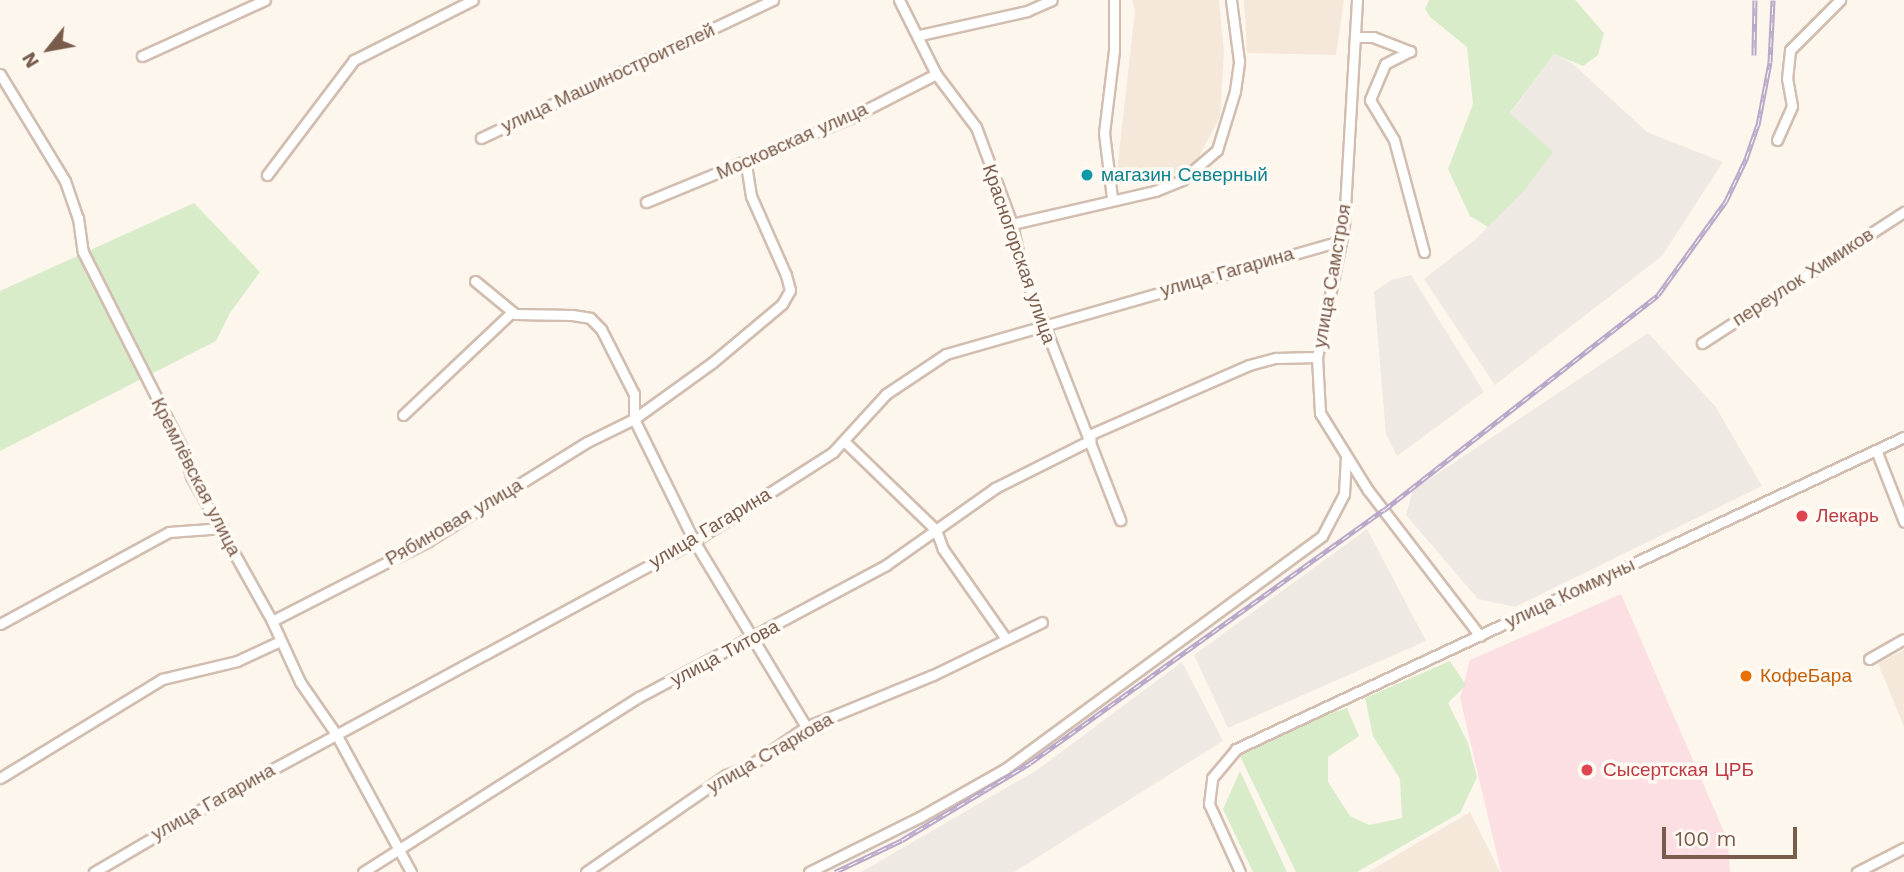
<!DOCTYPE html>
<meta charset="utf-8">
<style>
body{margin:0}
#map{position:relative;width:1904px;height:872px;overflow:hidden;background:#fdf6ec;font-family:"Work Sans",sans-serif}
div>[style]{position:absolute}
.residential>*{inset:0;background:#f5e8da}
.industrial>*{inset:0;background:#efe9e4}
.medical>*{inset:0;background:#fbdfe3}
.green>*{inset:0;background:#d8ecc9}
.roads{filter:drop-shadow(2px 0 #d1beb0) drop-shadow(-2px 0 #d1beb0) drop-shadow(0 2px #d1beb0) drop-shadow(0 -2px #d1beb0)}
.minor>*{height:9px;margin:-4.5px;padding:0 4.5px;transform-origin:4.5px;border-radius:4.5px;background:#fff}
.rail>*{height:5px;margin-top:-2.5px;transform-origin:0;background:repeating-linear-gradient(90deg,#fffaf3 0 8px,#b9a8c9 0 16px);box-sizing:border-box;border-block:2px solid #b9a8c9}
.dots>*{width:19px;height:19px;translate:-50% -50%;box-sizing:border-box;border:4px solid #fffaf3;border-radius:50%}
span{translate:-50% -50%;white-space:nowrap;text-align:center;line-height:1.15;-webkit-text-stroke:7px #fffaf3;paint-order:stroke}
.street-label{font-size:19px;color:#7a5c4d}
.culture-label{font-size:19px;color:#0d838f}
.left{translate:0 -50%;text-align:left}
.health-label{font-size:19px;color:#be3a42}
.food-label{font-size:19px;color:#c56008}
.north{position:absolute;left:14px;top:14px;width:70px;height:70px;-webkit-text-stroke:5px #fffaf3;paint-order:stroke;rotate:239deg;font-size:19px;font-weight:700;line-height:28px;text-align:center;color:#7a5c4d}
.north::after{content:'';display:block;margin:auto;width:24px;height:32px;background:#7a5c4d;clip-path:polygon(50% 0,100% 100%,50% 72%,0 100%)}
.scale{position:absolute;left:1662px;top:827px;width:135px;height:32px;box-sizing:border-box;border:4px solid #7a5c4d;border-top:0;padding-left:9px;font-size:21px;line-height:24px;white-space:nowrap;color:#7a5c4d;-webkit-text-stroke:5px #fffaf3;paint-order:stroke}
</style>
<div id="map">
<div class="residential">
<i style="clip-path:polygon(1132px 0,1219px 0,1224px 53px,1220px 117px,1196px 162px,1165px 180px,1116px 180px,1135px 10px)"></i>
<i style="clip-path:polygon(1244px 0,1344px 0,1336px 55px,1247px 53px)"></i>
<i style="clip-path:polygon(1904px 650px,1904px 727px,1878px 663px)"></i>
<i style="clip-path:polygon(1470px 812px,1500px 872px,1368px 872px)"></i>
</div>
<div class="industrial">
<i style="clip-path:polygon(1554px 54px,1572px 63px,1647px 132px,1723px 162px,1662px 256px,1495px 385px,1424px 279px,1476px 239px,1522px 192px,1552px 152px,1510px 114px)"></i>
<i style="clip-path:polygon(1411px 275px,1484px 392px,1397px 456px,1386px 434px,1374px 292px,1391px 280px)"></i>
<i style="clip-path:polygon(1648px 333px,1715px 406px,1762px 486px,1515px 607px,1478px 599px,1406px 515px,1413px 490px)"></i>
<i style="clip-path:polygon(1367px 529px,1426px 641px,1228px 728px,1194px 655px)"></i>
<i style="clip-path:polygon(1182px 662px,1223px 741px,1014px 872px,861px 872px,1037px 770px)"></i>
</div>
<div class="medical">
<i style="clip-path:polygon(1621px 594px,1728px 841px,1730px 872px,1501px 872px,1460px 698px,1470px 660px)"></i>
</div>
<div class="green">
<i style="clip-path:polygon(1429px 0,1575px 0,1604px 33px,1598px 55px,1583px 66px,1554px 54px,1510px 113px,1553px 152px,1523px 192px,1488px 227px,1470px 216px,1448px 169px,1473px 104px,1467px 47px,1430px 17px,1425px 9px)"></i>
<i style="clip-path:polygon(194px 203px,260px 272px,230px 313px,216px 341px,0 451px,0 291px)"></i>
<i style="clip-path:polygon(1450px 661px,1466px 685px,1448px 703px,1468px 743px,1477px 777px,1460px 813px,1357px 872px,1296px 872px,1240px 756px,1287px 728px,1347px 708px,1359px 736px,1328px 757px,1328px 782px,1350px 816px,1369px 825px,1402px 818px,1400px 779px,1373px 736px,1365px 698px)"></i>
<i style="clip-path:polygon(1240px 771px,1287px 872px,1253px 872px,1223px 809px)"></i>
</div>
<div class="roads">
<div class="minor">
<i style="left:899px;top:0;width:83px;rotate:63.4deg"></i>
<i style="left:936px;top:74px;width:66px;rotate:53deg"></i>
<i style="left:976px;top:127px;width:103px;rotate:69.6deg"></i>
<i style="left:1012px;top:224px;width:40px;rotate:78deg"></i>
<i style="left:1020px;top:263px;width:276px;rotate:68.7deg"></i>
<i style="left:1357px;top:0;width:228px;rotate:93.3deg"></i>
<i style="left:1344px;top:228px;width:132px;rotate:101.8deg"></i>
<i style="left:1317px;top:357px;width:56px;rotate:86.9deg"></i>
<i style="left:1320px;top:413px;width:91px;rotate:58.1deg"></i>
<i style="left:1368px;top:490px;width:184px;rotate:52.5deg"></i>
<i style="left:920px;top:35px;width:110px;rotate:-12.6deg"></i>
<i style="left:1027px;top:11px;width:27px;rotate:-24deg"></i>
<i style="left:1357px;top:37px;width:16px"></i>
<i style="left:1373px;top:37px;width:40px;rotate:21deg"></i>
<i style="left:1410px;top:51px;width:28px;rotate:153deg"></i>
<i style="left:1385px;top:64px;width:39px;rotate:113deg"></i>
<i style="left:1370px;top:100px;width:47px;rotate:59deg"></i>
<i style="left:1394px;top:140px;width:116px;rotate:75deg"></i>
<i style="left:142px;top:56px;width:135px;rotate:-24.5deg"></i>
<i style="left:0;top:74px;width:125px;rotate:58.7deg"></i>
<i style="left:65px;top:181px;width:39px;rotate:71deg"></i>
<i style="left:78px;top:218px;width:34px;rotate:82deg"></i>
<i style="left:83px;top:252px;width:229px;rotate:63.2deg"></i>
<i style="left:186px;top:456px;width:21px;rotate:76deg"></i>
<i style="left:191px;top:476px;width:166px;rotate:60.8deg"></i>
<i style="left:272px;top:621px;width:67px;rotate:65.3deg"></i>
<i style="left:300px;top:682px;width:63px;rotate:55.3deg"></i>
<i style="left:336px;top:734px;width:157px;rotate:61.5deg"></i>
<i style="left:481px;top:138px;width:323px;rotate:-25.3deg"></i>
<i style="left:1777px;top:140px;width:37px;rotate:-66deg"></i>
<i style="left:1792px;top:106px;width:27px;rotate:-100deg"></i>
<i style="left:1787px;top:79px;width:29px;rotate:-84deg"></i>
<i style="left:1790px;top:50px;width:71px;rotate:-45deg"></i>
<i style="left:267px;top:175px;width:144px;rotate:-52.9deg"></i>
<i style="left:354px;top:60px;width:133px;rotate:-26.8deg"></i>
<i style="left:1112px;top:198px;width:65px;rotate:-97deg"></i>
<i style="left:1104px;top:133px;width:84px;rotate:-83.1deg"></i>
<i style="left:1114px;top:50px;width:50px;rotate:-90deg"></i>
<i style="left:646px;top:202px;width:223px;rotate:-22.4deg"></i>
<i style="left:852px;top:117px;width:94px;rotate:-27.1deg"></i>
<i style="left:1012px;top:224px;width:147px;rotate:-13deg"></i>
<i style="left:1155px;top:191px;width:29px;rotate:-22deg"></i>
<i style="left:1182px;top:180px;width:46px;rotate:-40.6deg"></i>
<i style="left:1217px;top:150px;width:62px;rotate:-73deg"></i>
<i style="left:1235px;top:91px;width:30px;rotate:-82deg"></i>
<i style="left:1239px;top:61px;width:62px;rotate:-97.5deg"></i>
<i style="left:475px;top:281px;width:52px;rotate:39.5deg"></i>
<i style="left:515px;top:314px;width:57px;rotate:1deg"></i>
<i style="left:572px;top:315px;width:18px;rotate:9deg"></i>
<i style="left:590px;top:318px;width:16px;rotate:45deg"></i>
<i style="left:601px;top:329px;width:73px;rotate:63.1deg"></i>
<i style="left:634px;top:394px;width:25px;rotate:90deg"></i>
<i style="left:634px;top:419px;width:136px;rotate:63.8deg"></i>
<i style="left:694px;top:541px;width:217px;rotate:58.9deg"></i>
<i style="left:1702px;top:343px;width:241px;rotate:-33deg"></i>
<i style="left:403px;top:415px;width:150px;rotate:-43.4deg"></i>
<i style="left:1089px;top:435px;width:175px;rotate:-23.6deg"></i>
<i style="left:1249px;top:365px;width:28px;rotate:-15deg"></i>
<i style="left:1276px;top:358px;width:41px;rotate:-1.4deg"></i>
<i style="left:844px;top:441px;width:128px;rotate:44.1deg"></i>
<i style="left:936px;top:530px;width:20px;rotate:70deg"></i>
<i style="left:943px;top:549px;width:110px;rotate:55deg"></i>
<i style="left:1876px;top:450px;width:77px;rotate:68.7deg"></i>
<i style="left:272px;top:621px;width:175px;rotate:-27.1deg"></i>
<i style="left:428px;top:541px;width:187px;rotate:-31.9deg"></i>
<i style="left:587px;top:442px;width:52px;rotate:-26.1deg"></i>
<i style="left:634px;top:419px;width:97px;rotate:-35.8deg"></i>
<i style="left:713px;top:362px;width:90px;rotate:-40deg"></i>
<i style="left:782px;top:304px;width:16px;rotate:-60deg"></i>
<i style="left:790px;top:290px;width:16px;rotate:-105deg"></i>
<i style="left:786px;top:275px;width:86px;rotate:-113.9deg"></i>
<i style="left:751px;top:196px;width:33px;rotate:-99deg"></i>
<i style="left:0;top:624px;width:192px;rotate:-28.6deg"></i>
<i style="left:169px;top:532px;width:54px;rotate:-4.2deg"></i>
<i style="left:1869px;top:659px;width:40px;rotate:-29.7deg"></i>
<i style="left:0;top:778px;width:190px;rotate:-31.4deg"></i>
<i style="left:162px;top:679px;width:77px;rotate:-13.5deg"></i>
<i style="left:237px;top:661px;width:47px;rotate:-24.9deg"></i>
<i style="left:94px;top:872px;width:164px;rotate:-30.3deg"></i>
<i style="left:236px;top:789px;width:521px;rotate:-28.43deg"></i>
<i style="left:694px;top:541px;width:165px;rotate:-32.6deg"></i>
<i style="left:833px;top:452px;width:79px;rotate:-47.6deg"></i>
<i style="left:886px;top:394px;width:72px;rotate:-33.7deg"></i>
<i style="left:946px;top:354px;width:410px;rotate:-16deg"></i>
<i style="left:363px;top:872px;width:327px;rotate:-32.4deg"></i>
<i style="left:639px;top:697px;width:280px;rotate:-28.1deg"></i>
<i style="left:886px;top:565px;width:133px;rotate:-35.2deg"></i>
<i style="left:995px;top:488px;width:107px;rotate:-26.6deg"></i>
<i style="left:586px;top:872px;width:170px;rotate:-34.7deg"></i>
<i style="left:726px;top:775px;width:25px;rotate:-21deg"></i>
<i style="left:749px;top:766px;width:69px;rotate:-34.4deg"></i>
<i style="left:806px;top:727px;width:137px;rotate:-22.3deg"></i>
<i style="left:933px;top:675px;width:121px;rotate:-25.9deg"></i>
<i style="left:809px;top:872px;width:124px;rotate:-26.4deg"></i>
<i style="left:920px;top:817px;width:98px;rotate:-29.5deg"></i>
<i style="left:1005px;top:769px;width:393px;rotate:-36.3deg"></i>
<i style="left:1322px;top:536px;width:47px;rotate:-62.4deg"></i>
<i style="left:1344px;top:494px;width:35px;rotate:-87deg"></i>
<i style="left:1240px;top:872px;width:75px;rotate:-114.5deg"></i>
<i style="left:1209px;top:804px;width:26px;rotate:-83deg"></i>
<i style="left:1212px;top:778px;width:38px;rotate:-50deg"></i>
<i style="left:1236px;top:749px;width:737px;rotate:-25.04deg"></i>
<i style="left:1857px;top:872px;width:53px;rotate:-27.1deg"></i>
</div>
</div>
<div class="rail">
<i style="left:1754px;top:55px;width:55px;rotate:-89deg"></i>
<i style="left:835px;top:872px;width:74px;rotate:-25.5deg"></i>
<i style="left:902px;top:840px;width:149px;rotate:-31deg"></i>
<i style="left:1030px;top:763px;width:435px;rotate:-35.6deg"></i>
<i style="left:1384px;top:510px;width:348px;rotate:-38.1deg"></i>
<i style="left:1658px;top:295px;width:116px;rotate:-54.1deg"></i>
<i style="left:1726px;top:201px;width:47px;rotate:-64.5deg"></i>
<i style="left:1746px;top:159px;width:36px;rotate:-71deg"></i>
<i style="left:1758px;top:125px;width:64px;rotate:-79.2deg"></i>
<i style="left:1770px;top:62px;width:62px;rotate:-87.2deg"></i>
</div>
<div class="dots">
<i style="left:1087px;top:175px;background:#0f9aa8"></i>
<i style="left:1802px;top:516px;background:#e0444e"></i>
<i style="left:1746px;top:676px;background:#e8710a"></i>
<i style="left:1587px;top:770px;background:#e0444e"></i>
</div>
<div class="street-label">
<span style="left:608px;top:78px;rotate:-25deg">улица Машиностроителей</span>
<span style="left:792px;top:141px;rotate:-24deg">Московская улица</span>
<span style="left:1019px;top:254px;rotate:71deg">Красногорская улица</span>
<span style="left:1227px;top:272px;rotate:-16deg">улица Гагарина</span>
<span style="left:1332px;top:276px;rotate:-80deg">улица Самстроя</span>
<span style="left:1803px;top:277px;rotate:-33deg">переулок Химиков</span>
<span style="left:196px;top:477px;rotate:63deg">Кремлёвская улица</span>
<span style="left:454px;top:522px;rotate:-30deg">Рябиновая улица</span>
<span style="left:710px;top:528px;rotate:-31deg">улица Гагарина</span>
<span style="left:1570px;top:593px;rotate:-25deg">улица Коммуны</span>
<span style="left:725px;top:653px;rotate:-28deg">улица Титова</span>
<span style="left:770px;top:753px;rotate:-30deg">улица Старкова</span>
<span style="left:213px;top:802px;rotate:-29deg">улица Гагарина</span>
</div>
<div class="culture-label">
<span class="left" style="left:1101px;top:175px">магазин Северный</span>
</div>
<div class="health-label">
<span class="left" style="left:1816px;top:516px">Лекарь</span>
<span class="left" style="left:1603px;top:770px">Сысертская ЦРБ</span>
</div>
<div class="food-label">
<span class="left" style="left:1760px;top:676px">КофеБара</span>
</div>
<div class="north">N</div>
<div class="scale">100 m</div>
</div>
